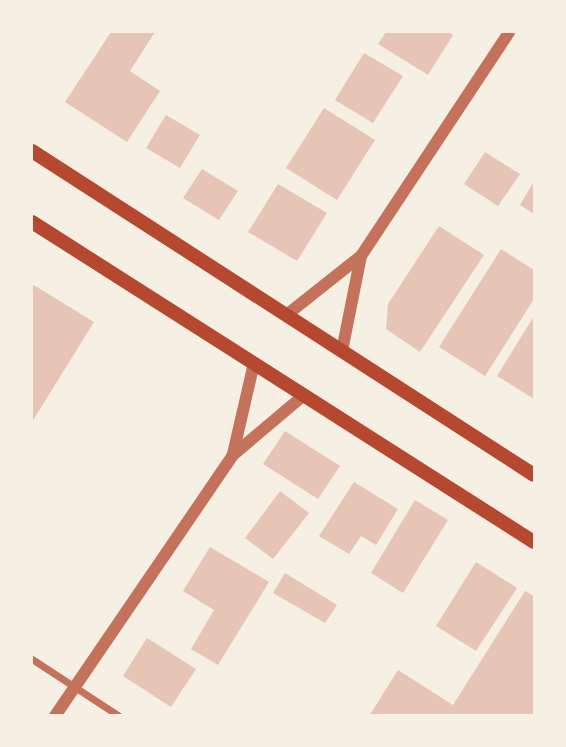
<!DOCTYPE html>
<style>
body{margin:0}
#map{position:relative;width:566px;height:747px;overflow:hidden;background:#f6efe4;font-family:Overpass,sans-serif}
div>[style]{position:absolute}
.building>*{inset:0;background:#e6c5b7}
.minor>*{height:7px;margin:-3.5px;padding:0 3.5px;transform-origin:3.5px;border-radius:3.5px;background:#c5725c}
.tertiary>*{height:12px;margin:-6px;padding:0 6px;transform-origin:6px;border-radius:6px;background:#c5725c}
.secondary>*{height:14px;margin:-7px;padding:0 7px;transform-origin:7px;border-radius:7px;background:#b5482f}
span{translate:-50% -50%;white-space:nowrap;text-align:center;line-height:1.15;-webkit-text-stroke:7px #f6efe4;paint-order:stroke}
.frame{position:absolute;inset:0;border:33px solid #f6efe4;pointer-events:none}
</style>
<div id="map">
<div class="building">
<i style="clip-path:polygon(111px 32px,155px 32px,130px 71px,160px 91px,127px 142px,65px 102px)"></i>
<i style="clip-path:polygon(386px 32px,448px 32px,453px 35px,428px 75px,378px 44px)"></i>
<i style="clip-path:polygon(364px 53px,403px 76px,373px 123px,335px 100px)"></i>
<i style="clip-path:polygon(324px 108px,375px 140px,337px 200px,286px 168px)"></i>
<i style="clip-path:polygon(166px 115px,200px 135px,180px 168px,146px 148px)"></i>
<i style="clip-path:polygon(485px 152px,520px 174px,498px 206px,464px 184px)"></i>
<i style="clip-path:polygon(202px 169px,238px 191px,219px 220px,183px 198px)"></i>
<i style="clip-path:polygon(534px 181px,534px 214px,520px 205px)"></i>
<i style="clip-path:polygon(278px 184px,327px 213px,297px 261px,248px 232px)"></i>
<i style="clip-path:polygon(439px 226px,484px 255px,420px 352px,386px 329px,388px 304px)"></i>
<i style="clip-path:polygon(501px 249px,534px 270px,534px 299px,485px 376px,439px 347px)"></i>
<i style="clip-path:polygon(32px 284px,94px 322px,32px 422px)"></i>
<i style="clip-path:polygon(534px 316px,534px 399px,497px 376px)"></i>
<i style="clip-path:polygon(285px 431px,340px 466px,318px 499px,263px 464px)"></i>
<i style="clip-path:polygon(354px 482px,398px 509px,376px 545px,361px 536px,349px 554px,319px 536px)"></i>
<i style="clip-path:polygon(280px 491px,309px 513px,273px 559px,245px 538px)"></i>
<i style="clip-path:polygon(415px 500px,448px 520px,403px 593px,371px 573px)"></i>
<i style="clip-path:polygon(210px 547px,269px 582px,218px 665px,191px 649px,214px 610px,183px 591px)"></i>
<i style="clip-path:polygon(476px 562px,517px 588px,476px 651px,436px 626px)"></i>
<i style="clip-path:polygon(285px 573px,337px 605px,325px 623px,273px 593px)"></i>
<i style="clip-path:polygon(525px 591px,534px 596px,533px 716px,369px 716px,398px 670px,453px 705px)"></i>
<i style="clip-path:polygon(147px 638px,196px 669px,171px 707px,123px 676px)"></i>
</div>
<div class="minor">
<i style="left:32px;top:659px;width:104px;rotate:33.2deg"></i>
</div>
<div class="tertiary">
<i style="left:289px;top:313px;width:92px;rotate:-38.4deg"></i>
<i style="left:361px;top:256px;width:268px;rotate:-56.5deg"></i>
<i style="left:342px;top:351px;width:97px;rotate:-78.7deg"></i>
<i style="left:233px;top:454px;width:93px;rotate:-77deg"></i>
<i style="left:55px;top:716px;width:316px;rotate:-55.7deg"></i>
<i style="left:233px;top:455px;width:93px;rotate:-40.2deg"></i>
</div>
<div class="secondary">
<i style="left:32px;top:151px;width:597px;rotate:32.84deg"></i>
<i style="left:32px;top:222px;width:595px;rotate:32.52deg"></i>
</div>
<div class="frame"></div>
</div>
